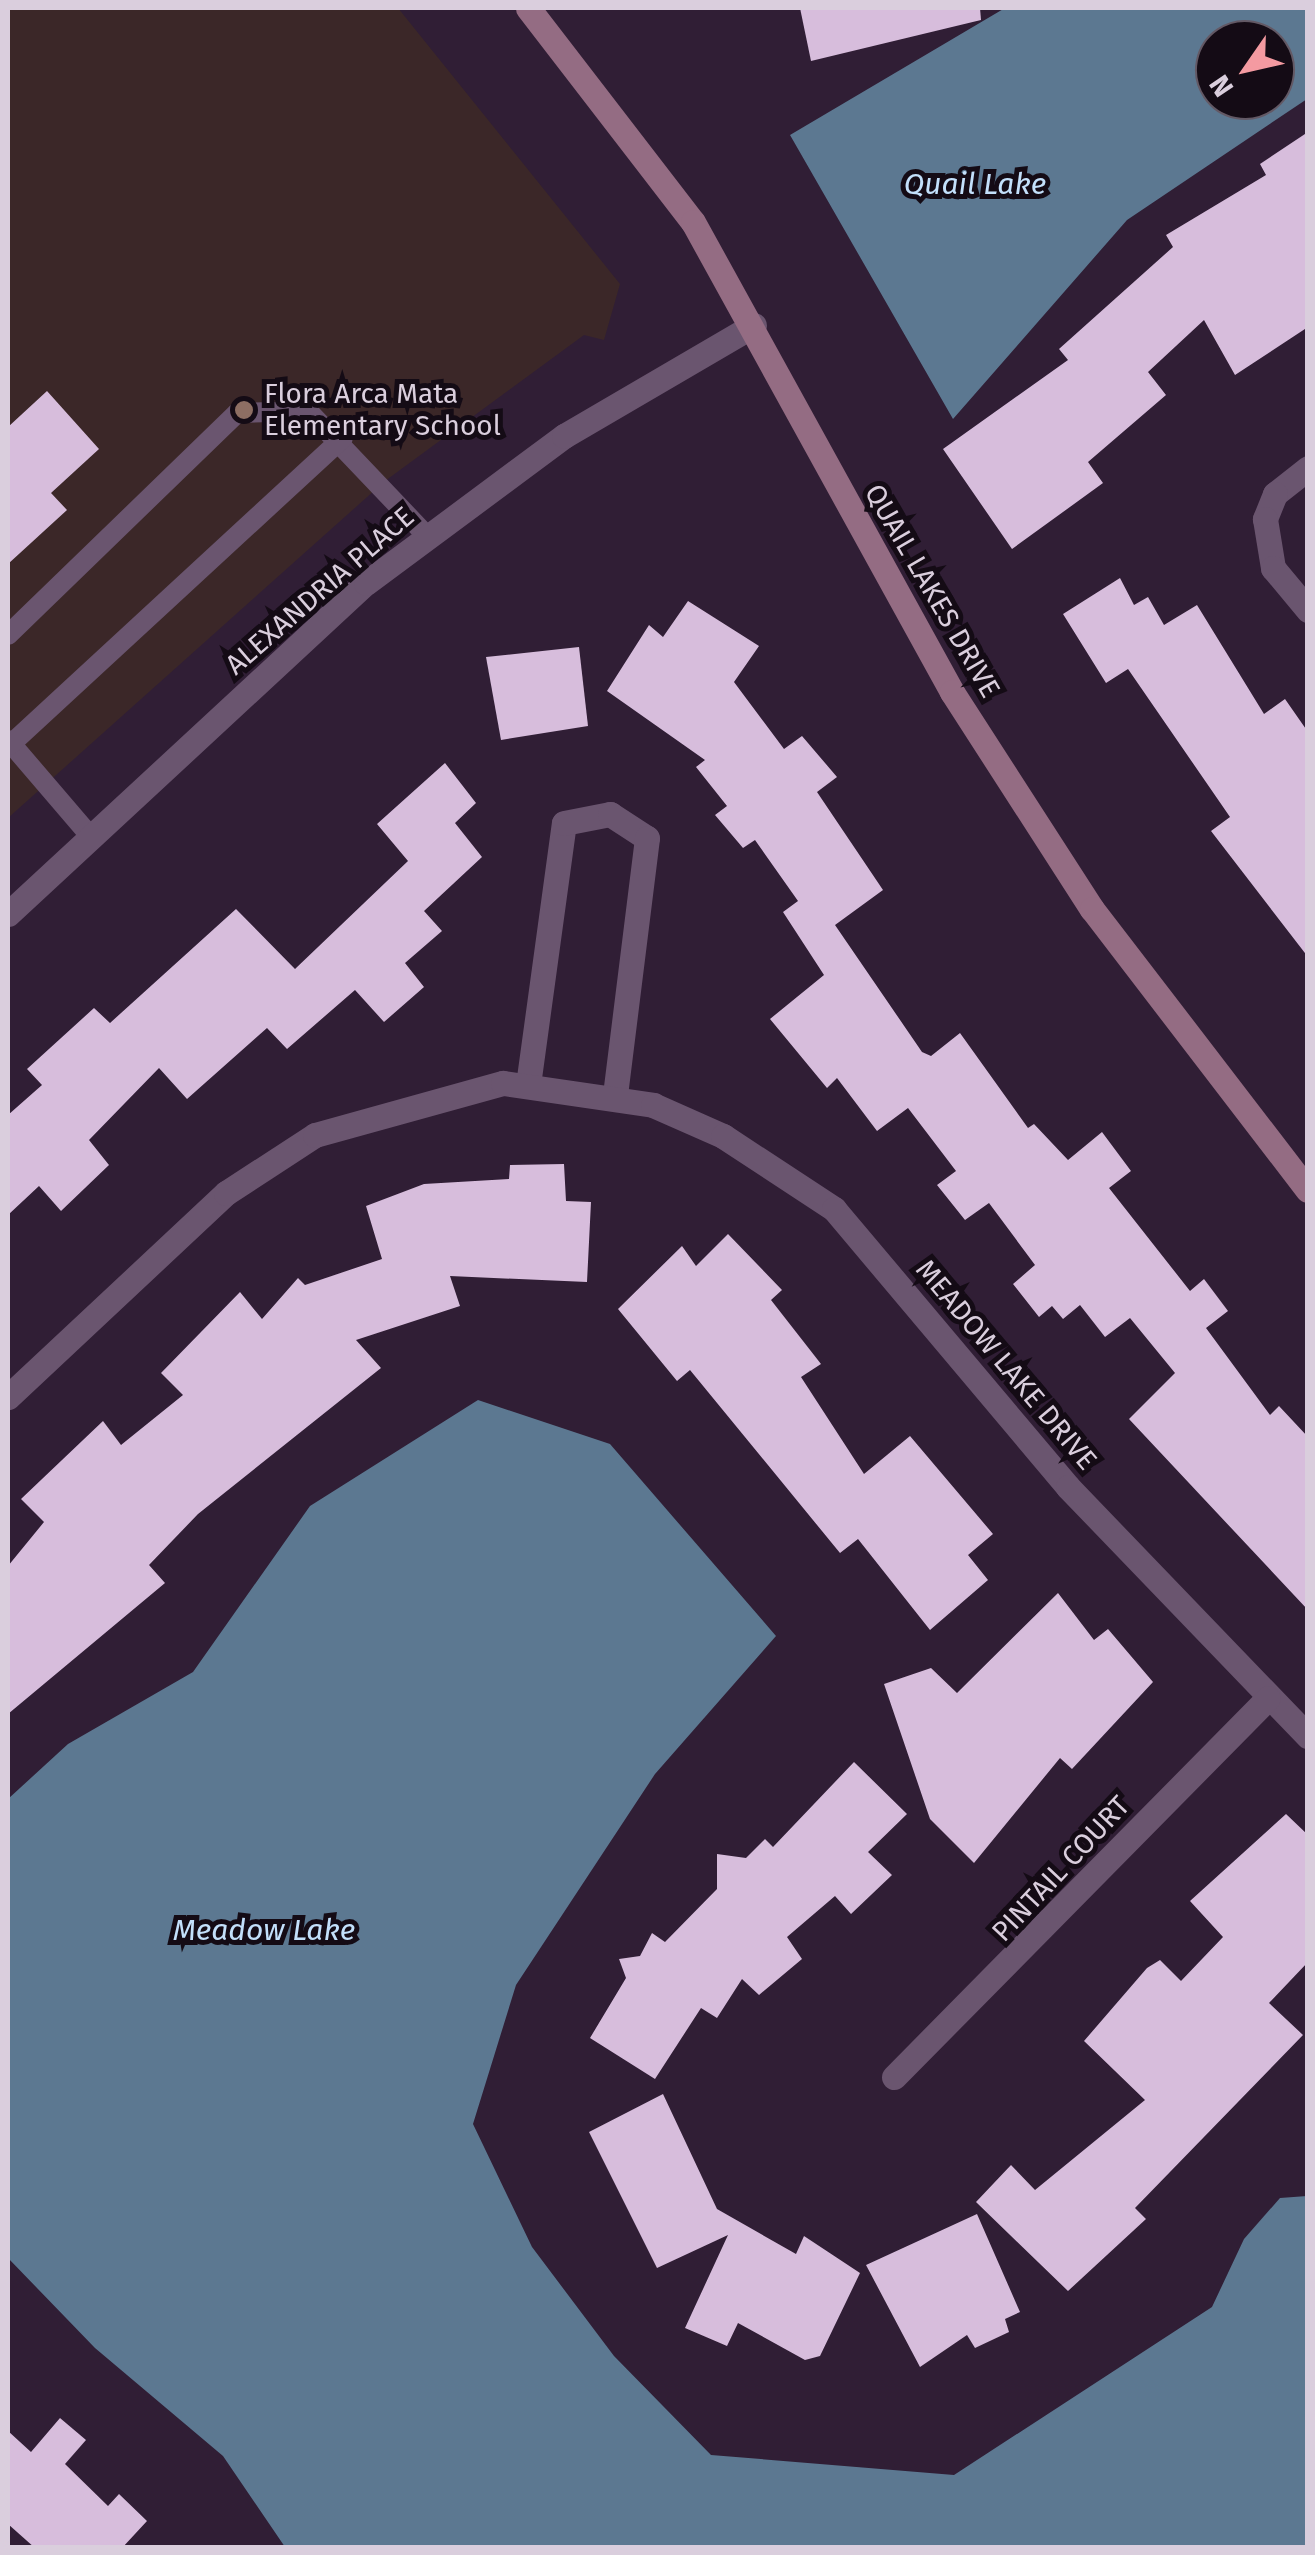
<!DOCTYPE html>
<style>
body{margin:0}
#map{position:relative;width:1315px;height:2555px;overflow:hidden;background:#301e35;font-family:"Fira Sans",sans-serif}
div>[style]{position:absolute}
.education>*{inset:0;background:#3b2728}
.water>*{inset:0;background:#5c7891}
.building>*{inset:0;background:#d7bddc}
.service>*{height:20px;margin:-10px;padding:0 10px;transform-origin:10px;border-radius:10px;background:#6a556f}
.minor>*{height:25px;margin:-12.5px;padding:0 12.5px;transform-origin:12.5px;border-radius:12.5px;background:#6a556f}
.secondary>*{height:25px;margin:-12.5px;padding:0 12.5px;transform-origin:12.5px;border-radius:12.5px;background:#946c83}
.dots>*{width:28px;height:28px;translate:-50% -50%;box-sizing:border-box;border:5px solid #140b15;border-radius:50%}
span{translate:-50% -50%;white-space:nowrap;text-align:center;line-height:1.15;-webkit-text-stroke:10px #140b15;paint-order:stroke}
.poi-label{font-size:28px;color:#dacedd}
.left{translate:0 -50%;text-align:left}
.street-label{font-size:28px;color:#dacedd}
.water-label{font-size:30px;color:#c3e0fb;font-style:italic}
.frame{position:absolute;inset:0;border:10px solid #dacedd;pointer-events:none}
.north{position:absolute;left:1195px;top:20px;width:100px;height:100px;box-sizing:border-box;background:#140b15;border:2px solid #635965;border-radius:50%;rotate:236deg;font-size:28px;font-weight:700;line-height:40px;text-align:center;color:#dacedd}
.north::after{content:'';display:block;margin:auto;width:35px;height:45px;background:#f49aa1;clip-path:polygon(50% 0,100% 100%,50% 72%,0 100%)}
</style>
<div id="map">
<div class="education">
<i style="clip-path:polygon(8px 8px,398px 8px,620px 284px,604px 340px,584px 335px,385px 481px,8px 818px)"></i>
</div>
<div class="water">
<i style="clip-path:polygon(evenodd,1005px 8px,1307px 8px,1307px 99px,1127px 220px,953px 419px,790px 135px,1005px 8px,1215px 40px,1275px 40px,1275px 100px,1215px 100px,1215px 40px)"></i>
<i style="clip-path:polygon(478px 1400px,610px 1444px,776px 1636px,655px 1774px,516px 1985px,473px 2124px,532px 2247px,614px 2356px,711px 2455px,954px 2475px,1212px 2307px,1244px 2239px,1280px 2198px,1307px 2196px,1307px 2547px,285px 2547px,223px 2456px,95px 2348px,8px 2258px,8px 1799px,68px 1744px,193px 1672px,310px 1506px)"></i>
</div>
<div class="building">
<i style="clip-path:polygon(800px 8px,980px 8px,981px 20px,811px 61px)"></i>
<i style="clip-path:polygon(1308px 132px,1308px 327px,1235px 375px,1204px 320px,1148px 372px,1166px 395px,1088px 462px,1103px 483px,1012px 549px,943px 449px,1068px 360px,1059px 349px,1173px 247px,1166px 235px,1266px 175px,1260px 164px)"></i>
<i style="clip-path:polygon(47px 391px,99px 449px,51px 493px,67px 510px,8px 564px,8px 427px)"></i>
<i style="clip-path:polygon(1120px 578px,1134px 605px,1148px 597px,1164px 625px,1197px 605px,1264px 714px,1285px 699px,1308px 732px,1308px 957px,1211px 831px,1230px 817px,1128px 669px,1106px 683px,1063px 614px)"></i>
<i style="clip-path:polygon(688px 601px,759px 646px,734px 682px,784px 749px,802px 736px,837px 777px,817px 792px,883px 890px,835px 925px,922px 1052px,931px 1056px,960px 1033px,1028px 1128px,1034px 1124px,1068px 1160px,1102px 1132px,1131px 1171px,1109px 1188px,1190px 1291px,1204px 1279px,1228px 1311px,1206px 1328px,1270px 1415px,1279px 1406px,1308px 1437px,1308px 1610px,1129px 1419px,1175px 1373px,1130px 1318px,1105px 1337px,1080px 1305px,1063px 1319px,1052px 1306px,1039px 1317px,1013px 1284px,1035px 1265px,989px 1203px,965px 1220px,937px 1185px,956px 1171px,908px 1108px,877px 1131px,837px 1078px,827px 1088px,770px 1019px,824px 975px,783px 912px,798px 901px,755px 840px,743px 848px,715px 815px,727px 806px,696px 767px,705px 760px,607px 691px,649px 625px,663px 637px)"></i>
<i style="clip-path:polygon(579px 647px,588px 726px,501px 740px,486px 657px)"></i>
<i style="clip-path:polygon(445px 763px,476px 803px,455px 823px,482px 857px,424px 911px,442px 931px,405px 963px,424px 987px,384px 1022px,355px 990px,287px 1049px,267px 1028px,187px 1099px,159px 1068px,89px 1140px,109px 1165px,61px 1211px,39px 1186px,8px 1215px,8px 1115px,42px 1085px,27px 1069px,94px 1008px,110px 1023px,236px 909px,295px 969px,408px 861px,377px 824px)"></i>
<i style="clip-path:polygon(564px 1164px,566px 1201px,591px 1202px,587px 1282px,450px 1276px,460px 1306px,356px 1340px,381px 1368px,198px 1514px,149px 1565px,165px 1583px,8px 1714px,8px 1566px,44px 1522px,21px 1499px,103px 1421px,121px 1445px,183px 1395px,161px 1373px,240px 1292px,262px 1319px,298px 1278px,305px 1285px,382px 1259px,366px 1206px,424px 1184px,509px 1179px,510px 1165px)"></i>
<i style="clip-path:polygon(728px 1234px,782px 1290px,771px 1300px,821px 1364px,801px 1377px,864px 1474px,910px 1436px,993px 1534px,968px 1555px,988px 1580px,930px 1630px,858px 1539px,840px 1553px,690px 1370px,677px 1381px,618px 1309px,682px 1246px,696px 1266px)"></i>
<i style="clip-path:polygon(1058px 1593px,1094px 1640px,1108px 1629px,1153px 1682px,1072px 1769px,1060px 1758px,974px 1863px,930px 1819px,884px 1684px,931px 1668px,957px 1693px)"></i>
<i style="clip-path:polygon(854px 1762px,907px 1814px,868px 1852px,892px 1875px,851px 1914px,835px 1896px,787px 1937px,802px 1959px,759px 1995px,742px 1979px,717px 2018px,701px 2008px,655px 2079px,590px 2038px,626px 1978px,619px 1959px,640px 1956px,652px 1933px,665px 1942px,717px 1889px,717px 1854px,746px 1858px,765px 1839px,773px 1847px)"></i>
<i style="clip-path:polygon(1286px 1814px,1308px 1835px,1308px 1962px,1269px 2003px,1303px 2035px,1135px 2208px,1146px 2219px,1068px 2291px,976px 2202px,1011px 2165px,1035px 2190px,1145px 2100px,1084px 2041px,1147px 1968px,1160px 1960px,1181px 1981px,1223px 1937px,1190px 1901px)"></i>
<i style="clip-path:polygon(663px 2094px,717px 2209px,796px 2254px,804px 2236px,860px 2273px,820px 2356px,805px 2360px,738px 2323px,727px 2346px,685px 2328px,728px 2235px,657px 2268px,589px 2132px)"></i>
<i style="clip-path:polygon(977px 2214px,1020px 2312px,1005px 2319px,1009px 2332px,975px 2348px,967px 2335px,920px 2367px,866px 2265px)"></i>
<i style="clip-path:polygon(60px 2418px,86px 2440px,65px 2464px,108px 2506px,119px 2494px,147px 2521px,122px 2548px,35px 2548px,8px 2524px,8px 2431px,31px 2452px)"></i>
</div>
<div class="service">
<i style="left:8px;top:635px;width:319px;rotate:-44.1deg"></i>
<i style="left:237px;top:413px;width:71px;rotate:-1.6deg"></i>
<i style="left:308px;top:411px;width:173px;rotate:46.4deg"></i>
<i style="left:8px;top:740px;width:128px;rotate:49.4deg"></i>
<i style="left:10px;top:745px;width:453px;rotate:-42.7deg"></i>
</div>
<div class="minor">
<i style="left:1308px;top:468px;width:42px;rotate:141.8deg"></i>
<i style="left:1275px;top:494px;width:27px;rotate:112deg"></i>
<i style="left:1265px;top:519px;width:50px;rotate:80.7deg"></i>
<i style="left:1273px;top:568px;width:55px;rotate:50.2deg"></i>
<i style="left:8px;top:914px;width:488px;rotate:-42.8deg"></i>
<i style="left:366px;top:583px;width:247px;rotate:-36.6deg"></i>
<i style="left:564px;top:436px;width:220px;rotate:-30.3deg"></i>
<i style="left:528px;top:1085px;width:264px;rotate:-82.2deg"></i>
<i style="left:564px;top:823px;width:47px;rotate:-11.1deg"></i>
<i style="left:610px;top:814px;width:44px;rotate:33deg"></i>
<i style="left:647px;top:838px;width:260px;rotate:97.1deg"></i>
<i style="left:8px;top:1397px;width:299px;rotate:-43.1deg"></i>
<i style="left:226px;top:1193px;width:106px;rotate:-33.1deg"></i>
<i style="left:315px;top:1135px;width:195px;rotate:-15.5deg"></i>
<i style="left:503px;top:1083px;width:152px;rotate:8.3deg"></i>
<i style="left:653px;top:1105px;width:77px;rotate:23.9deg"></i>
<i style="left:723px;top:1136px;width:133px;rotate:33.3deg"></i>
<i style="left:834px;top:1209px;width:363px;rotate:49.9deg"></i>
<i style="left:1068px;top:1487px;width:346px;rotate:46.1deg"></i>
<i style="left:894px;top:2077px;width:532px;rotate:-45.38deg"></i>
</div>
<div class="secondary">
<i style="left:528px;top:8px;width:270px;rotate:52.4deg"></i>
<i style="left:693px;top:222px;width:537px;rotate:61.14deg"></i>
<i style="left:952px;top:692px;width:258px;rotate:57.2deg"></i>
<i style="left:1092px;top:909px;width:354px;rotate:52.5deg"></i>
</div>
<div class="dots">
<i style="left:244px;top:410px;background:#8d6e63"></i>
</div>
<div class="poi-label">
<span class="left" style="left:264px;top:410px">Flora Arca Mata<br>Elementary School</span>
</div>
<div class="street-label">
<span style="left:320px;top:591px;rotate:-41deg">ALEXANDRIA PLACE</span>
<span style="left:932px;top:591px;rotate:60deg">QUAIL LAKES DRIVE</span>
<span style="left:1006px;top:1365px;rotate:50deg">MEADOW LAKE DRIVE</span>
<span style="left:1061px;top:1869px;rotate:-47deg">PINTAIL COURT</span>
</div>
<div class="water-label">
<span style="left:975px;top:184px">Quail Lake</span>
<span style="left:264px;top:1930px">Meadow Lake</span>
</div>
<div class="frame"></div>
<div class="north">N</div>
</div>
